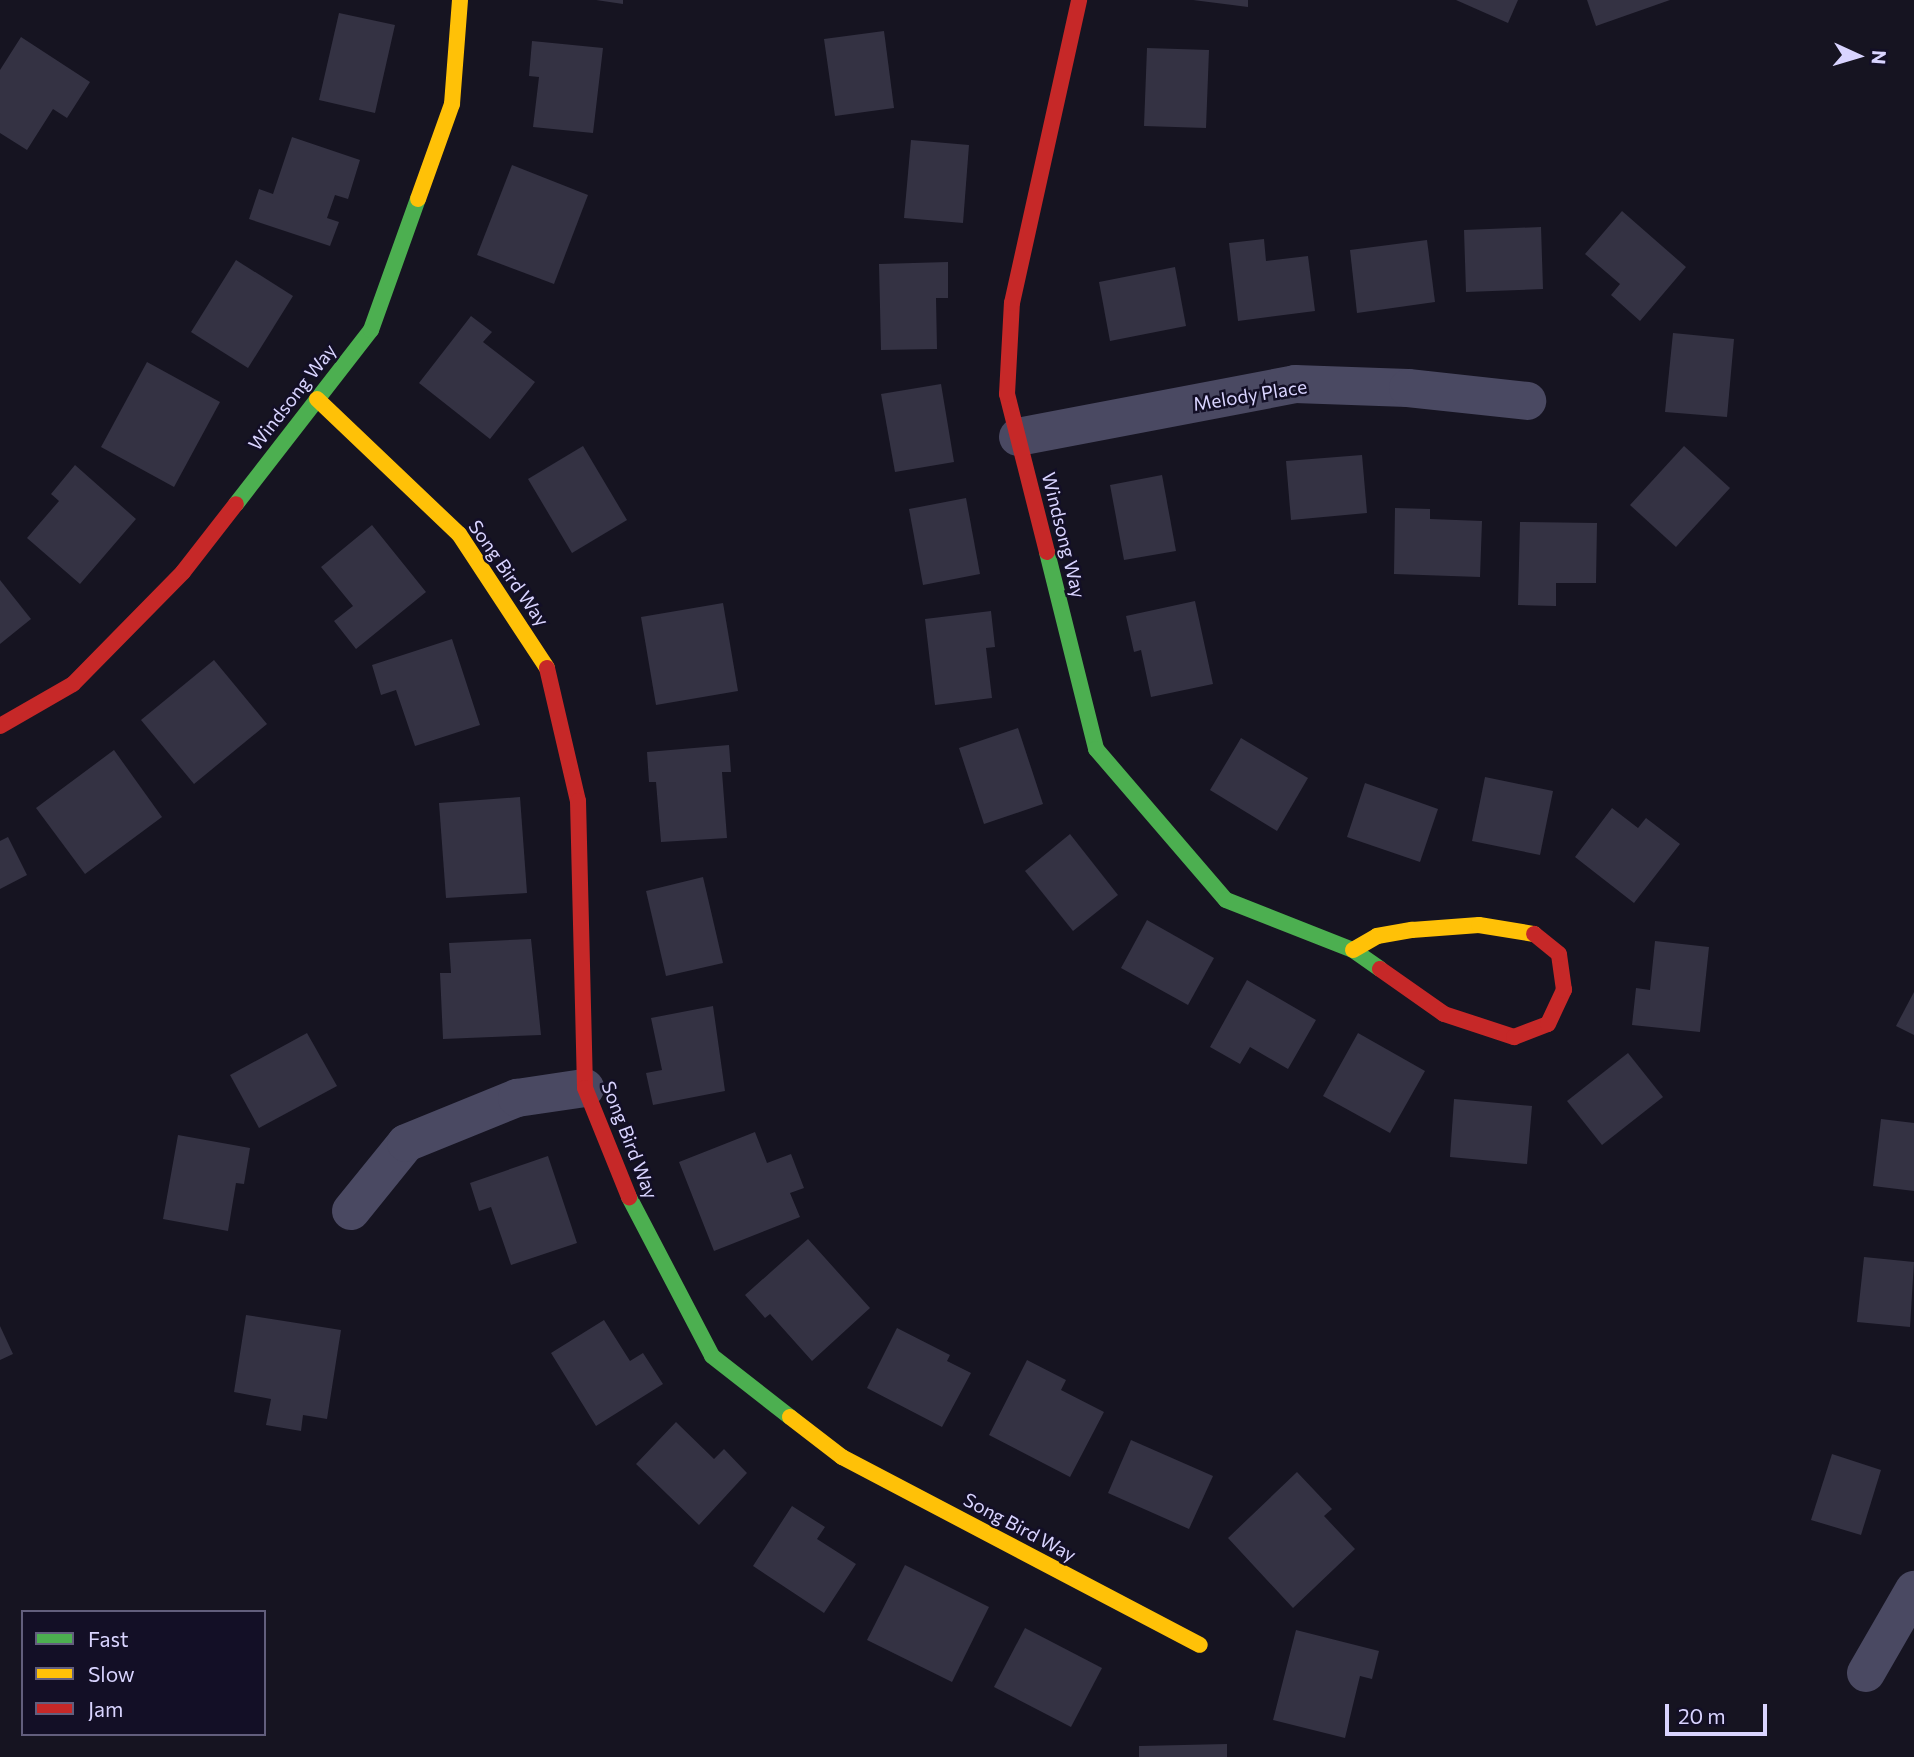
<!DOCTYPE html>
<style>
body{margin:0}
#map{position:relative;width:1914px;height:1757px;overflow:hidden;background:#161421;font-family:Commissioner,sans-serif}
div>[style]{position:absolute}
.building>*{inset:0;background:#343243}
.street>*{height:38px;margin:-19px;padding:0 19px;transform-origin:19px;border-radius:19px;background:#4a4962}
.fast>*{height:16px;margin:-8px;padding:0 8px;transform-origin:8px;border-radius:8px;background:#4caf50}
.slow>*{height:16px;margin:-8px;padding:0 8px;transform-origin:8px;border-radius:8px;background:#ffc107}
.jam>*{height:16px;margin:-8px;padding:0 8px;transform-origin:8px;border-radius:8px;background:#c62828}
span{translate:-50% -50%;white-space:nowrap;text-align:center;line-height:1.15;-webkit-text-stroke:5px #130f26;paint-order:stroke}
.street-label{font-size:19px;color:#d9d4ff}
.legend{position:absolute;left:21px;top:1610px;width:245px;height:126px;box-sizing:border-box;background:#130f26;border:2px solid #625e7d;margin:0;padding:9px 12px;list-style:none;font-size:21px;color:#d9d4ff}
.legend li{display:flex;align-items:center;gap:14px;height:35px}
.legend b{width:35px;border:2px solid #625e7d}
.north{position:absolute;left:1823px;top:21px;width:70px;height:70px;-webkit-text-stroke:5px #130f26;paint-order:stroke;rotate:94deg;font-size:19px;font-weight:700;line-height:28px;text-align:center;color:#d9d4ff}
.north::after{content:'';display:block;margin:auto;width:24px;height:32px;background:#d9d4ff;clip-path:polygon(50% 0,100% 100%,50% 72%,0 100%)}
.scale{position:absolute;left:1665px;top:1704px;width:102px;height:32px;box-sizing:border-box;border:4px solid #d9d4ff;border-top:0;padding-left:9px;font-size:21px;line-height:24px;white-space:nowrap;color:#d9d4ff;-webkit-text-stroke:5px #130f26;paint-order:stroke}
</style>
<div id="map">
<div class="building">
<i style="clip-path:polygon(596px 0,623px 0,623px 4px)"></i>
<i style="clip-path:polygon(1193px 0,1248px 0,1248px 7px)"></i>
<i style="clip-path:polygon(1456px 0,1518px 0,1508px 23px)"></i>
<i style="clip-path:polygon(1587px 0,1670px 0,1596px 26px)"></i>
<i style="clip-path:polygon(339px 13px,395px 25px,375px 113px,319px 100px)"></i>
<i style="clip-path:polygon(884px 31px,894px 108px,835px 116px,824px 39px)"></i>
<i style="clip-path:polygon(21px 37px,90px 82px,67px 118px,53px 109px,27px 150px,0 133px,0 70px)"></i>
<i style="clip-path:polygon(532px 41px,603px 48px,593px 133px,533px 127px,539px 77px,529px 76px)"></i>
<i style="clip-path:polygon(1147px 48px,1209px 50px,1206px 128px,1144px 126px)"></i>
<i style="clip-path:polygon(292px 137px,360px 160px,348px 199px,335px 195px,327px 218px,339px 222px,330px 246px,249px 219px,259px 189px,273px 194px)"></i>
<i style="clip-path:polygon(911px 140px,969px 145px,963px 223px,904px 218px)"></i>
<i style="clip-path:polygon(512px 165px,588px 195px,554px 284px,477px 255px)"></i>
<i style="clip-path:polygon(1622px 211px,1686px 267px,1640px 321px,1611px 295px,1620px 284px,1585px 254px)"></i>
<i style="clip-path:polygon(1541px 227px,1543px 289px,1466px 292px,1464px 230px)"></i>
<i style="clip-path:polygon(1264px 239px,1266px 261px,1308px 256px,1315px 311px,1238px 321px,1229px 243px)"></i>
<i style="clip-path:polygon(1427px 240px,1435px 302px,1357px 313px,1350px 250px)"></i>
<i style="clip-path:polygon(236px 260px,293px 296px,248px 368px,191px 332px)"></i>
<i style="clip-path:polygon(948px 262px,948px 298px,936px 298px,937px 349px,881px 350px,879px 264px)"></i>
<i style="clip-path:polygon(1175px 267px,1186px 326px,1110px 341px,1099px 282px)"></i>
<i style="clip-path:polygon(471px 316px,492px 332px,483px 342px,535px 382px,490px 439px,419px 383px)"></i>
<i style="clip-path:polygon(1673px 333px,1734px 339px,1727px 417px,1665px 412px)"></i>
<i style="clip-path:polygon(147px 362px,220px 402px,174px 487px,101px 447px)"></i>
<i style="clip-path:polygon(941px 384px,954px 462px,895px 472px,881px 394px)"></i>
<i style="clip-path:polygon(583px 446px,627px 520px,572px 553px,528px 479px)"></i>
<i style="clip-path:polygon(1684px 446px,1730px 488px,1676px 547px,1630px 505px)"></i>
<i style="clip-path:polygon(1362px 455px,1367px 513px,1291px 520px,1286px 461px)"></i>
<i style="clip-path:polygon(75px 465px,136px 519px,80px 584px,27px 538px,59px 501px,51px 494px)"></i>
<i style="clip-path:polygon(1162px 475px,1176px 551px,1124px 560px,1110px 485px)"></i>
<i style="clip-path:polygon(966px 498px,980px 574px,923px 585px,909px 509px)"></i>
<i style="clip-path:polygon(1395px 508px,1430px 509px,1430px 519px,1482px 521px,1480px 577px,1394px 574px)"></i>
<i style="clip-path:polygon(1520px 522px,1597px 523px,1596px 583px,1556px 583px,1556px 606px,1518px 605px)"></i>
<i style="clip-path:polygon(372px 525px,426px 592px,356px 649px,334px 621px,353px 606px,321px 567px)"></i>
<i style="clip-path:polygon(0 580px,31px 619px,0 644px)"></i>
<i style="clip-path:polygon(1195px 601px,1213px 684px,1151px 697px,1141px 650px,1134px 652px,1126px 616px)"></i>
<i style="clip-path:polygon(723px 603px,738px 691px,656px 705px,641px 617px)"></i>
<i style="clip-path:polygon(991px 611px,995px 647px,986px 648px,992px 698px,935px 705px,925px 619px)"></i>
<i style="clip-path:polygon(452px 639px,480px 725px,415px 746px,396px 690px,381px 695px,372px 665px)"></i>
<i style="clip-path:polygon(214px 660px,267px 724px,194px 784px,141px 720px)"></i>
<i style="clip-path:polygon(1018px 728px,1043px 804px,984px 824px,959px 748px)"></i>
<i style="clip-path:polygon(1241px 738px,1308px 778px,1277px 831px,1210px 790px)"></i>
<i style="clip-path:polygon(729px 745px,731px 772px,722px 772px,727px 838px,661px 842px,656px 782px,649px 782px,647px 752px)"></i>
<i style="clip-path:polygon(114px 750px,162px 817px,85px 874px,36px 808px)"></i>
<i style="clip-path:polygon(1485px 777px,1553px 791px,1540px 855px,1472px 841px)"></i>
<i style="clip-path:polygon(1365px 783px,1438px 809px,1420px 862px,1347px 837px)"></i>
<i style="clip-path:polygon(520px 797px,527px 893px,446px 898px,439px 803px)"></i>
<i style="clip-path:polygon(1612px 808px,1638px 828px,1646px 818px,1680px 844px,1634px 903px,1575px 857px)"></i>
<i style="clip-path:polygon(1070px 834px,1118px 895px,1073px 931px,1025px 871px)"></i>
<i style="clip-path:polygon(8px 837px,27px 875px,0 889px,0 841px)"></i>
<i style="clip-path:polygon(703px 877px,723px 963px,666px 976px,646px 891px)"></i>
<i style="clip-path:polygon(1147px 920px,1214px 958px,1188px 1005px,1121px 968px)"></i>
<i style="clip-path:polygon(531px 939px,541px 1035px,443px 1039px,440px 973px,451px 973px,449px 943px)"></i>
<i style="clip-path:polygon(1655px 941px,1709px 947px,1700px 1032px,1632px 1025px,1636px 988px,1650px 990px)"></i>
<i style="clip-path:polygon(1247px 980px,1316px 1020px,1288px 1069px,1250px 1047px,1240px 1064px,1210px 1047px)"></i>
<i style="clip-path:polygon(1914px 992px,1914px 1035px,1896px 1026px)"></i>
<i style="clip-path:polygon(713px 1006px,725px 1091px,653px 1105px,646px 1073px,662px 1070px,651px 1018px)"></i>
<i style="clip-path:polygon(307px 1033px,337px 1086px,259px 1128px,230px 1075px)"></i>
<i style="clip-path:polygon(1358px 1033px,1425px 1071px,1390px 1133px,1323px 1096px)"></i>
<i style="clip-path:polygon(1628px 1053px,1663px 1097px,1602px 1145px,1567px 1101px)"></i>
<i style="clip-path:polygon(1454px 1099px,1532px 1106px,1527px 1164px,1450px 1157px)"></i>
<i style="clip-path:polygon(1881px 1119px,1914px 1123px,1914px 1191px,1873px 1186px)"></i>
<i style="clip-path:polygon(755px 1132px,767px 1163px,791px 1154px,804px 1188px,790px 1193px,800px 1217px,714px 1251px,679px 1162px)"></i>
<i style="clip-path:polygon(178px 1135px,250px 1148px,244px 1184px,236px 1183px,228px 1231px,163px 1219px)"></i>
<i style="clip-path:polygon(548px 1156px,577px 1243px,511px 1265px,491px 1207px,479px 1211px,470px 1183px)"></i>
<i style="clip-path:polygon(808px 1239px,870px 1308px,812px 1361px,770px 1314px,765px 1318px,745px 1295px)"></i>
<i style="clip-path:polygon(1864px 1257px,1914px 1262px,1910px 1327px,1857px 1322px)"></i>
<i style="clip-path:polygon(246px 1315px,341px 1330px,327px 1419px,303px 1415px,301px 1431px,266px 1425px,271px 1399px,234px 1392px)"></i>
<i style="clip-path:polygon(604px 1320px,630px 1361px,643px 1353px,663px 1384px,596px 1426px,551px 1353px)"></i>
<i style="clip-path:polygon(0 1326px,13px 1354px,0 1360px)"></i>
<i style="clip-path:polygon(897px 1328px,950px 1355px,947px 1361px,971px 1373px,942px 1427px,867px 1388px)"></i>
<i style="clip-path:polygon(1027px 1360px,1066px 1380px,1061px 1390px,1104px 1412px,1070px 1477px,989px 1435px)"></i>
<i style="clip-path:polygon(676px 1422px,714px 1459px,724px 1449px,747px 1473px,699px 1525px,636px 1464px)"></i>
<i style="clip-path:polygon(1131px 1440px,1213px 1476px,1189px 1529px,1108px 1493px)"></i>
<i style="clip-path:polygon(1832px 1454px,1881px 1470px,1861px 1535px,1811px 1520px)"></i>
<i style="clip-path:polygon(1297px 1472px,1332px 1509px,1324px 1516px,1355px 1549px,1293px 1608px,1228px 1538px)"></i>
<i style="clip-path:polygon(792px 1506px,825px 1527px,817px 1539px,856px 1564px,824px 1613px,753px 1566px)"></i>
<i style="clip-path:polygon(905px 1565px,989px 1607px,952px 1682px,867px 1640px)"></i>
<i style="clip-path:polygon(1025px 1628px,1102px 1668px,1071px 1727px,994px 1687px)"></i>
<i style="clip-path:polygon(1296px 1630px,1379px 1651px,1372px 1679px,1360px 1676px,1345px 1738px,1273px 1720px)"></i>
<i style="clip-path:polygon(1227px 1744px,1227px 1757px,1139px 1757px,1139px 1746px)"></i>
</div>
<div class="street">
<i style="left:1018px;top:437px;width:282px;rotate:-10.8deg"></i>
<i style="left:1295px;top:384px;width:113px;rotate:2deg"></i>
<i style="left:1408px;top:388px;width:120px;rotate:6.2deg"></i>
<i style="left:351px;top:1211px;width:87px;rotate:-51deg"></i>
<i style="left:406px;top:1143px;width:120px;rotate:-22.1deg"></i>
<i style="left:517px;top:1098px;width:69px;rotate:-8.4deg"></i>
<i style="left:1866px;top:1673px;width:96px;rotate:-60deg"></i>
</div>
<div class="fast">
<i style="left:236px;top:504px;width:220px;rotate:-52.2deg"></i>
<i style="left:371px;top:330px;width:139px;rotate:-70.3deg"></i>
<i style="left:1047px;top:552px;width:203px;rotate:76deg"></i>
<i style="left:1096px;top:749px;width:199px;rotate:49.3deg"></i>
<i style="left:1226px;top:900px;width:136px;rotate:21.5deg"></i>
<i style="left:1353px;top:950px;width:33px;rotate:35deg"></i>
<i style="left:629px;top:1197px;width:179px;rotate:62.4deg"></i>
<i style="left:712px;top:1356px;width:99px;rotate:38deg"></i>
</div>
<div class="slow">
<i style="left:418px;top:199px;width:101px;rotate:-70.3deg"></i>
<i style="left:452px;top:104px;width:104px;rotate:-85.6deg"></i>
<i style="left:317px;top:399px;width:196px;rotate:43.6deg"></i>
<i style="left:459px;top:534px;width:160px;rotate:56.7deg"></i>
<i style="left:1353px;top:950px;width:28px;rotate:-30deg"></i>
<i style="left:1377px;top:936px;width:36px;rotate:-10deg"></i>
<i style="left:1412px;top:930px;width:67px;rotate:-4.3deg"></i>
<i style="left:1479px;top:925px;width:56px;rotate:9.3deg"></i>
<i style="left:790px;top:1417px;width:66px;rotate:37.6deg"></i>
<i style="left:842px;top:1457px;width:404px;rotate:27.7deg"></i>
</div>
<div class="jam">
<i style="left:1047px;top:552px;width:163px;rotate:-104.2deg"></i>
<i style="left:1007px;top:394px;width:91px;rotate:-86.9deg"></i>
<i style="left:1012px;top:303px;width:310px;rotate:-77.5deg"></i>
<i style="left:547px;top:668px;width:137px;rotate:76.9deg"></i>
<i style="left:578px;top:801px;width:287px;rotate:88.6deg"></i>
<i style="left:585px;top:1088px;width:118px;rotate:68deg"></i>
<i style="left:0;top:726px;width:84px;rotate:-29.9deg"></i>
<i style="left:73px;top:684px;width:157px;rotate:-45.5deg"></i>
<i style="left:183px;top:572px;width:86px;rotate:-52.1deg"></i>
<i style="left:1380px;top:969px;width:78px;rotate:35.1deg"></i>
<i style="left:1444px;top:1014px;width:74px;rotate:18.2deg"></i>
<i style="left:1514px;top:1037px;width:36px;rotate:-21deg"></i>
<i style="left:1548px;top:1024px;width:38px;rotate:-65deg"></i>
<i style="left:1564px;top:990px;width:36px;rotate:-98deg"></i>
<i style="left:1559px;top:954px;width:32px;rotate:-141deg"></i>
</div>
<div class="street-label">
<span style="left:1250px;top:395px;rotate:-9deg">Melody Place</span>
<span style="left:292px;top:397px;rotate:-52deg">Windsong Way</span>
<span style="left:1064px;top:535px;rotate:76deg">Windsong Way</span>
<span style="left:509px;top:573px;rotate:55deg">Song Bird Way</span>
<span style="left:630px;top:1140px;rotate:69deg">Song Bird Way</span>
<span style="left:1020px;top:1527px;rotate:28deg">Song Bird Way</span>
</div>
<ul class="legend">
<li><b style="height:9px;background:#4caf50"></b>Fast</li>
<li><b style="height:9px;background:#ffc107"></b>Slow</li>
<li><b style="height:9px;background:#c62828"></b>Jam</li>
</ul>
<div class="north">N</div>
<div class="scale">20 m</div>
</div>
